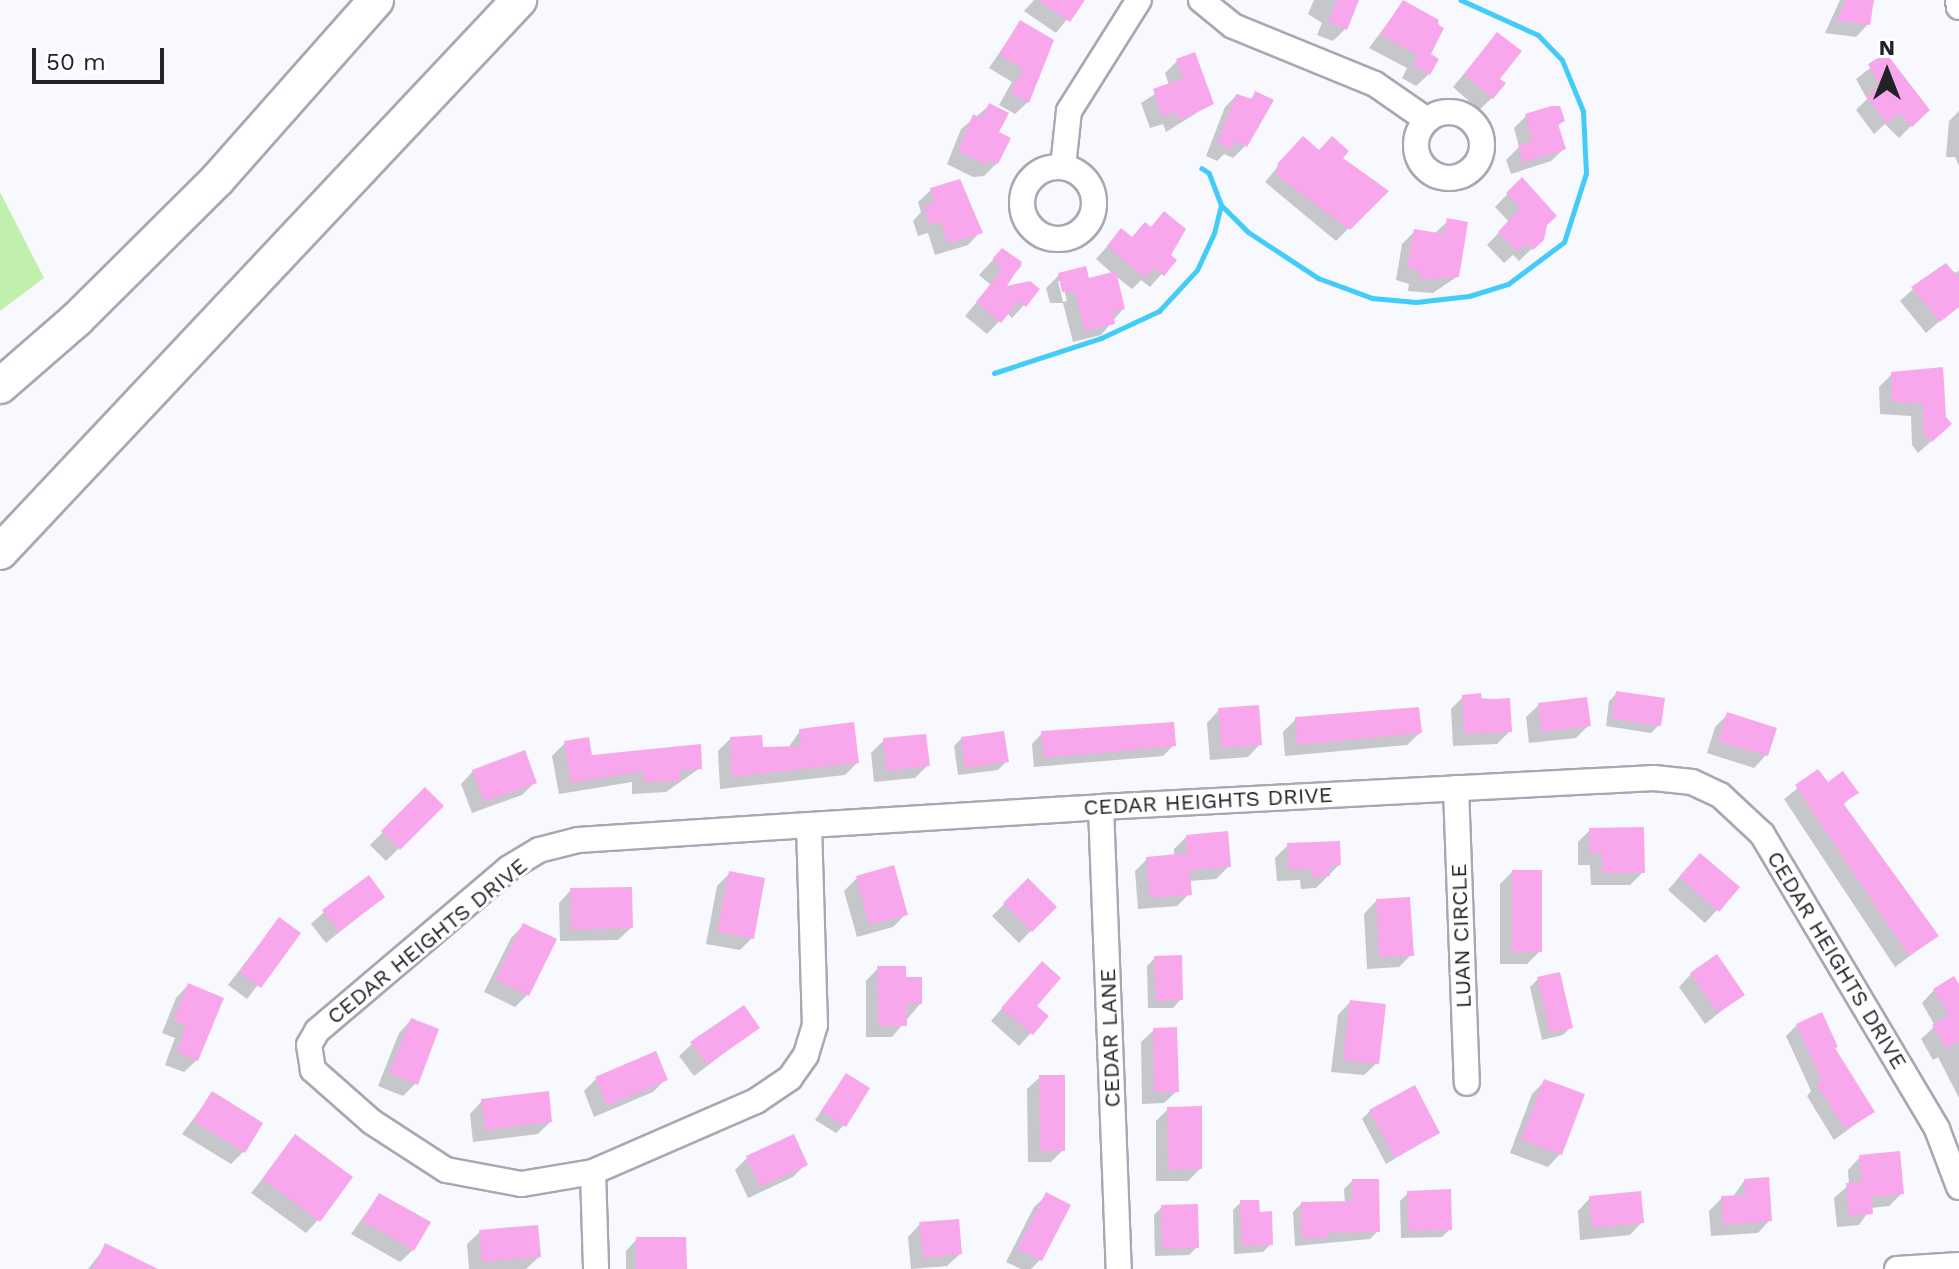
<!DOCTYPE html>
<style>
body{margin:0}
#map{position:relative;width:1959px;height:1269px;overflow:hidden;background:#f8f9fe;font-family:"Work Sans",sans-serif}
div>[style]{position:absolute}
.green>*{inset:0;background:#c0f0ab}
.shadow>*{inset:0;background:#0003}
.stream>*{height:5px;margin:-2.5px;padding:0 2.5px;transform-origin:2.5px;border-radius:2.5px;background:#43ccf7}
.building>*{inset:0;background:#f8a7ec}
.roads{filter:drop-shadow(2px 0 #a7a8b3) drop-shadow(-2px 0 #a7a8b3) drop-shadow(0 2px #a7a8b3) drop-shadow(0 -2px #a7a8b3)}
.minor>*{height:24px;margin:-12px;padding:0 12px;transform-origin:12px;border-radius:12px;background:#fff}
.minor>.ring{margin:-12px;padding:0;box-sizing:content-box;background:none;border:24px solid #fff;border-radius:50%}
.highway>*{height:34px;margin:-17px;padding:0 17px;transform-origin:17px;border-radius:17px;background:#fff}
span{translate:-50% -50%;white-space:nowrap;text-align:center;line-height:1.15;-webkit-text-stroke:6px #fff;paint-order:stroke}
.street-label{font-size:22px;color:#222227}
.north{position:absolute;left:1847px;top:32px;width:80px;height:80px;-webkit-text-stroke:6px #fff;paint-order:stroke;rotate:0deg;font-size:22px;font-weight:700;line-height:32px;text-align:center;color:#222227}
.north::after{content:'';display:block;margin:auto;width:28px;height:36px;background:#222227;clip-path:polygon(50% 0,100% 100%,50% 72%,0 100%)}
.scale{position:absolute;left:32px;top:48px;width:132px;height:36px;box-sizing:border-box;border:4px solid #222227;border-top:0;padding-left:10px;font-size:24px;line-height:28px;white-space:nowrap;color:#222227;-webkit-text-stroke:6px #fff;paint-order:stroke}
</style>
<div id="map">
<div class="green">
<i style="clip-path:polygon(0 192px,44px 278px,0 311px)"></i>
</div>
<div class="shadow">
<i style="clip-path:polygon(1034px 0,1082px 0,1056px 33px,1024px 11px)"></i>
<i style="clip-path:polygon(1314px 0,1357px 0,1345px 29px,1333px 41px,1317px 35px,1322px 23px,1308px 14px)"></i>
<i style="clip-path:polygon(1840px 0,1871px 0,1868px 24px,1856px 37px,1825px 33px)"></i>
<i style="clip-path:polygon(1404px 1px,1438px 22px,1442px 32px,1429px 55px,1429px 74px,1416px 86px,1402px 78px,1407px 68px,1369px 48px)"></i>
<i style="clip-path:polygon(1020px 22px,1028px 102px,1015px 114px,999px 105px,1012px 82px,989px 68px)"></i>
<i style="clip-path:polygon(1497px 34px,1497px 79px,1492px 98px,1479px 110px,1453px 87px)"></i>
<i style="clip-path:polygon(1886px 56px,1927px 110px,1899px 138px,1885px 124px,1874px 134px,1856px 110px,1867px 99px,1856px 79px)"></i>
<i style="clip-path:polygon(1178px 60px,1211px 104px,1166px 132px,1163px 124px,1150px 128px,1141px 103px,1169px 85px,1165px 73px)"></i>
<i style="clip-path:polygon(1256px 93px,1245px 146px,1233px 158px,1224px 154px,1217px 161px,1206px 156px,1225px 107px,1238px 94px,1250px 100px)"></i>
<i style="clip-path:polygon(990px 105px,997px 163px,984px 176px,973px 177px,947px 164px,961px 129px)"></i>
<i style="clip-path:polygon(1959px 111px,1959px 166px,1955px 157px,1946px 157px,1949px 121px)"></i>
<i style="clip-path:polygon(1526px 116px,1563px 121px,1557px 127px,1564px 149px,1551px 161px,1511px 174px,1506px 160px,1519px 147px,1514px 128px)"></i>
<i style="clip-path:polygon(1291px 151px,1340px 159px,1386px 191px,1336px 241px,1265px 182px)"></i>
<i style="clip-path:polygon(1521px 180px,1545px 225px,1542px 239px,1519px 261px,1513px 255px,1504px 263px,1487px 245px,1509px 222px,1495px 207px)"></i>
<i style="clip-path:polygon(931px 190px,969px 214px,974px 212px,980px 232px,968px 245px,935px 255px,928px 233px,918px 236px,913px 221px,921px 212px,918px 202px)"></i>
<i style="clip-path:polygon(1448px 221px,1458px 276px,1433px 293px,1408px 291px,1409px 284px,1396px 280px,1402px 244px,1415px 231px,1435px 233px)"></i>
<i style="clip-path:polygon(evenodd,1122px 230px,1131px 238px,1176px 239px,1179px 242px,1168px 255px,1174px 260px,1150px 287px,1141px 280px,1132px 289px,1114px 275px,1123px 309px,1101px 335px,1073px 342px,1063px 303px,1050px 303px,1046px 288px,1059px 275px,1088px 280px,1113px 274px,1096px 259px,1122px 230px,1058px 281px,1062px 281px,1067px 301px,1063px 302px,1058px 281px)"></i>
<i style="clip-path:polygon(1002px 250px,1022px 265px,1001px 290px,1029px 283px,1024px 305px,1012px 318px,1007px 313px,987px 334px,965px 316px,991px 285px,979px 275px)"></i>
<i style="clip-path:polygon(1959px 271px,1959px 304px,1926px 333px,1900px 301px,1913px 289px)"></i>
<i style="clip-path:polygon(1941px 370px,1937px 436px,1918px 453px,1912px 445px,1911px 416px,1880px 414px,1879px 387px,1892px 374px)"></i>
<i style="clip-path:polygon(1617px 693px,1659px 725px,1651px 733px,1606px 726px,1609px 701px)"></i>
<i style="clip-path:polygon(1463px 697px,1508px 700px,1510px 731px,1497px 744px,1453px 746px,1451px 709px)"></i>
<i style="clip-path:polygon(1539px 705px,1589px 725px,1576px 738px,1529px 743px,1526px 717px)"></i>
<i style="clip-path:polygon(1219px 710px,1260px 744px,1248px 757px,1210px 760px,1207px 723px)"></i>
<i style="clip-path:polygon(1728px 714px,1766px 755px,1754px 768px,1707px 753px,1715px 727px)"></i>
<i style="clip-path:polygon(1296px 719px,1420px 733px,1407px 745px,1285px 756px,1283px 732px)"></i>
<i style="clip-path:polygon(800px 731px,857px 763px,845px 775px,720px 789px,718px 751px,731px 738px,761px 749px,788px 748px)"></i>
<i style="clip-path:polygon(1042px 733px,1174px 745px,1163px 756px,1034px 767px,1032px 744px)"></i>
<i style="clip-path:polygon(962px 738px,1006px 762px,998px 770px,958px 775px,954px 746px)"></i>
<i style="clip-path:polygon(884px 740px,928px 765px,915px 778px,874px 782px,871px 753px)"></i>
<i style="clip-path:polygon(565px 743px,590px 757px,700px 768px,666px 792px,632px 794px,632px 782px,559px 794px,552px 756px)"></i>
<i style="clip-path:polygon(473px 771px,535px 782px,522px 795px,472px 813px,461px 784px)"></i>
<i style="clip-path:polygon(1818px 772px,1827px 785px,1856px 792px,1842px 806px,1937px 936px,1895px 967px,1784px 799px)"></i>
<i style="clip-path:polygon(425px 790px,441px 806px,386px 861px,370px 845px)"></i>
<i style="clip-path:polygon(1590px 830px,1643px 872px,1630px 885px,1591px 885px,1590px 865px,1578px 865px,1578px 842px)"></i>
<i style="clip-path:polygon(1186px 837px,1229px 866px,1216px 879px,1189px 881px,1189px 894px,1177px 906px,1138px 909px,1135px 871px,1147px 859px,1174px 856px,1174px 849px)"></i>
<i style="clip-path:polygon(1288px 845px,1339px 865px,1316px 888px,1301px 889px,1300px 880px,1277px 881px,1275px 858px)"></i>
<i style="clip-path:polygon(1687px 868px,1717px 910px,1705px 923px,1668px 890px)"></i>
<i style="clip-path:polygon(1512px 872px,1540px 951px,1527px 964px,1500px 964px,1500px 884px)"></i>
<i style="clip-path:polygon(729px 874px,752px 938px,740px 950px,706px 944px,717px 886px)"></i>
<i style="clip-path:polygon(857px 878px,906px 914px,893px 927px,857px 937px,844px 891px)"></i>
<i style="clip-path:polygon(1028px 881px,1054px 907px,1019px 943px,992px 916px)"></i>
<i style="clip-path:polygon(571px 890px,631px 928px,618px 940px,560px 941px,559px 903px)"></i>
<i style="clip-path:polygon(383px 897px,326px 943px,311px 924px,324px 912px)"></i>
<i style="clip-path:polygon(1376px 901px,1411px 955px,1399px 967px,1367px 969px,1364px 914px)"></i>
<i style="clip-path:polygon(279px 919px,298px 933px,247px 999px,228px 985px)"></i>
<i style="clip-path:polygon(524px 925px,527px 995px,515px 1007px,484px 992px,511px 938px)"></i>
<i style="clip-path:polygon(1155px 958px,1181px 999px,1173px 1008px,1148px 1008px,1147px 966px)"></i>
<i style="clip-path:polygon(878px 968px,904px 979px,920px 1004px,892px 1037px,866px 1037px,866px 981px)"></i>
<i style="clip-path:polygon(1691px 974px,1743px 994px,1705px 1024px,1679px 987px)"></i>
<i style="clip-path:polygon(1030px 976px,1031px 1033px,1019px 1046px,991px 1021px)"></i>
<i style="clip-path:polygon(1538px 979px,1571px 1027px,1563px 1035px,1542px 1040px,1530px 987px)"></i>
<i style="clip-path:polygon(188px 985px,197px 1060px,184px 1072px,165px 1065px,175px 1038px,162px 1033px,176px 998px)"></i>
<i style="clip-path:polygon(1959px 988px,1959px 1098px,1938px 1057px,1933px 1060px,1921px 1039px,1935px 1026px,1922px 1003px,1934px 990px)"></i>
<i style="clip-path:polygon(1350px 1002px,1377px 1063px,1364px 1075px,1331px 1072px,1338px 1015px)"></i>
<i style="clip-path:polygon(411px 1020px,416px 1083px,403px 1096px,378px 1086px,399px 1033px)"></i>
<i style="clip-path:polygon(1797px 1025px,1833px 1049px,1872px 1112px,1834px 1140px,1807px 1096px,1811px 1091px,1786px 1036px)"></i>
<i style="clip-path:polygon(757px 1028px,694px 1076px,679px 1056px,692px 1044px)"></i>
<i style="clip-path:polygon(1154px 1030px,1177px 1091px,1164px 1103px,1142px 1104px,1141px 1042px)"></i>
<i style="clip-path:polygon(846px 1075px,844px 1125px,836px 1133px,815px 1120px)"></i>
<i style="clip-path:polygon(1040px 1077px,1063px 1150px,1051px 1162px,1028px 1162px,1027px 1089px)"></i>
<i style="clip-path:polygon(596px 1079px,665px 1080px,653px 1092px,594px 1117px,584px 1091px)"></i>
<i style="clip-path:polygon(1545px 1081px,1560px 1154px,1548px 1167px,1510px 1153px,1532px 1094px)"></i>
<i style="clip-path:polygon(212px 1094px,243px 1152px,231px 1164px,182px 1134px)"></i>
<i style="clip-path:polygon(482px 1101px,550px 1122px,538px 1134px,473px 1142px,470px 1114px)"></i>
<i style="clip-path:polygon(1168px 1109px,1200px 1169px,1188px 1181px,1156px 1181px,1156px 1121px)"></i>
<i style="clip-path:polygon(1370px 1111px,1438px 1133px,1386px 1164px,1362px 1119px)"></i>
<i style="clip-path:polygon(296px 1137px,318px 1220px,306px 1233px,251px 1193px)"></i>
<i style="clip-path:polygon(1860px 1157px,1902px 1193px,1889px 1206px,1871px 1208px,1859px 1225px,1837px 1227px,1834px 1198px,1849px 1185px,1848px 1170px)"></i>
<i style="clip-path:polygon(747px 1158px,805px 1165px,793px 1177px,748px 1198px,735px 1170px)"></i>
<i style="clip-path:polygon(1352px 1181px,1378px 1231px,1370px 1239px,1295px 1246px,1293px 1212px,1301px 1204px,1345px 1203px,1344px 1189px)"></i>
<i style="clip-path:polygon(1744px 1181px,1770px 1220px,1758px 1233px,1711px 1236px,1709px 1211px,1722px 1198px,1732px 1198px)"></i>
<i style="clip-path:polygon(1408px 1193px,1450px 1229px,1442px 1237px,1401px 1238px,1400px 1201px)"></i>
<i style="clip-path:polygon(379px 1195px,413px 1250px,400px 1262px,351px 1234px)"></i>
<i style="clip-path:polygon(1047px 1195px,1068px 1206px,1040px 1260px,1031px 1269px,1021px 1269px,1006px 1262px,1034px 1207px)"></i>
<i style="clip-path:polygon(1590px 1198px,1642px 1222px,1630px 1235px,1580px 1240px,1578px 1211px)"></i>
<i style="clip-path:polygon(1241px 1202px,1258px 1214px,1271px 1244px,1263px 1252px,1234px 1254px,1233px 1210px)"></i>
<i style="clip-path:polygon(1162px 1207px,1197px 1247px,1189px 1255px,1155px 1256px,1154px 1215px)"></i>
<i style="clip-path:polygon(920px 1224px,960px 1254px,947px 1266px,911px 1269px,908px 1237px)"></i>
<i style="clip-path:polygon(480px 1232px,539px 1257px,526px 1269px,469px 1269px,467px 1244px)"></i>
<i style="clip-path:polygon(637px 1239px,685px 1269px,626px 1269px,626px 1251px)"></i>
<i style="clip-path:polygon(106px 1246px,140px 1269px,88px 1269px)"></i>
</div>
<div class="stream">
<i style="left:1221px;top:205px;width:38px;rotate:45deg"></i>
<i style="left:1248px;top:232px;width:84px;rotate:33.3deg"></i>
<i style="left:1318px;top:278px;width:58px;rotate:20.3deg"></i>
<i style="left:1372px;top:298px;width:44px;rotate:5.2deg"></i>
<i style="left:1416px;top:302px;width:53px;rotate:-6.5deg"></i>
<i style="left:1469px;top:296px;width:41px;rotate:-17.1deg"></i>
<i style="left:1508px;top:284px;width:70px;rotate:-36.9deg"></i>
<i style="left:1564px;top:242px;width:72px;rotate:-72.3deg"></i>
<i style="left:1586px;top:173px;width:62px;rotate:-92.8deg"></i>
<i style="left:1583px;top:111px;width:55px;rotate:-112.4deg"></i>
<i style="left:1562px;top:60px;width:35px;rotate:-134deg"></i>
<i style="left:1538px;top:35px;width:85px;rotate:-155.6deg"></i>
<i style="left:994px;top:373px;width:113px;rotate:-18.1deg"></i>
<i style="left:1101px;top:338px;width:64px;rotate:-25deg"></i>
<i style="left:1159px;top:311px;width:56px;rotate:-47.2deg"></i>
<i style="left:1197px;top:270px;width:41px;rotate:-65.3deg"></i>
<i style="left:1214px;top:233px;width:29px;rotate:-76deg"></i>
<i style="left:1221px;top:205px;width:34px;rotate:-111deg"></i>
<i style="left:1209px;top:173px;width:9px;rotate:-148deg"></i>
</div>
<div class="building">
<i style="clip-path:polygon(1038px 0,1085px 0,1070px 22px)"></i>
<i style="clip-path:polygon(1337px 0,1359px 0,1347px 30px,1328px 22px)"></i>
<i style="clip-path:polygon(1403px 0,1439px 20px,1437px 24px,1444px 28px,1431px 54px,1439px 59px,1430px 75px,1413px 65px,1418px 55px,1380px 35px)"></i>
<i style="clip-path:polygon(1846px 0,1874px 0,1870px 25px,1836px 21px)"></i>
<i style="clip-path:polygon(1020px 20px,1054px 40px,1029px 103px,1010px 92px,1023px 69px,999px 55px)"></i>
<i style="clip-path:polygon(1497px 32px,1522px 51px,1500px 79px,1506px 83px,1493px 99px,1464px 74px)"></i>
<i style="clip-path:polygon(1195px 52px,1214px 104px,1179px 121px,1176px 112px,1162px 117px,1153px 89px,1183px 78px,1176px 59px)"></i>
<i style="clip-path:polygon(1886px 53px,1930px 110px,1912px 127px,1899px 113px,1887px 124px,1867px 97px,1879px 85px,1868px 64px)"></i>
<i style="clip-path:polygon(1255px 91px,1274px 100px,1247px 147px,1235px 141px,1232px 149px,1217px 143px,1236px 94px,1252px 99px)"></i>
<i style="clip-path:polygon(989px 103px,1009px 113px,999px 132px,1011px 138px,998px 164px,989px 160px,987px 165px,958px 151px,973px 114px,981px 119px)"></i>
<i style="clip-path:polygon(1551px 106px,1560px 106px,1565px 121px,1558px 124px,1566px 149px,1523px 163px,1518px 145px,1532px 141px,1525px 114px)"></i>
<i style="clip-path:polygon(1303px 136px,1319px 150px,1332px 136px,1349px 151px,1343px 158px,1389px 191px,1350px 230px,1276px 175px,1278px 163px)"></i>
<i style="clip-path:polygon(1522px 177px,1557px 216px,1547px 225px,1544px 240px,1533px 250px,1527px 244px,1517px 252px,1498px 232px,1520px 208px,1506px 193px)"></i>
<i style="clip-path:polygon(960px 179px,983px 233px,947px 244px,941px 222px,930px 225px,924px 206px,934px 203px,930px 188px)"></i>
<i style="clip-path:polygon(1164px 211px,1186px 229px,1171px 255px,1177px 260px,1164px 276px,1154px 268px,1145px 278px,1107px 246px,1121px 228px,1132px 237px,1145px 222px,1151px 227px)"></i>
<i style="clip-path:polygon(1447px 218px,1468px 222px,1459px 277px,1419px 280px,1421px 272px,1407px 267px,1414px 229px,1444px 234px)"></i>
<i style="clip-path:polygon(1002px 248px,1022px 262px,1007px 286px,1030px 281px,1040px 289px,1026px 307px,1019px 301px,1001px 323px,976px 302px,1001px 271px,993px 258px)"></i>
<i style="clip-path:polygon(1946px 263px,1959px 278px,1959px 307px,1940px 322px,1911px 287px)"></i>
<i style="clip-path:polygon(1086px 266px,1089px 278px,1116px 271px,1125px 309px,1113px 312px,1115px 324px,1085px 331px,1075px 292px,1062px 292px,1058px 273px)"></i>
<i style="clip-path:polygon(1943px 367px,1946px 417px,1952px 424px,1932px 442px,1923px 432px,1923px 404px,1892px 402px,1891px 372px)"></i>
<i style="clip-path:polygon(1616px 691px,1665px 698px,1661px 726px,1612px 719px)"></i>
<i style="clip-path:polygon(1481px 693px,1482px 700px,1510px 698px,1512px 732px,1464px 734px,1462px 695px)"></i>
<i style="clip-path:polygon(1587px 697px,1591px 726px,1541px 732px,1538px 703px)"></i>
<i style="clip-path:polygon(1259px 705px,1262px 745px,1222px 748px,1218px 708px)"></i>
<i style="clip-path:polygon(1419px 707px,1422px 733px,1297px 745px,1295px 717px)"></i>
<i style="clip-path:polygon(1727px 712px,1777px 728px,1768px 756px,1718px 741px)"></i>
<i style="clip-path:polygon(854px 722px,859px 763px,732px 777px,730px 737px,762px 735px,763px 747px,801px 746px,799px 729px)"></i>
<i style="clip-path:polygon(1174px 722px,1176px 746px,1044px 758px,1041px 731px)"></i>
<i style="clip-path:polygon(1004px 731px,1009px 762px,965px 768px,961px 737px)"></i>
<i style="clip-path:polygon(926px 734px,930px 766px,886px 771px,883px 738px)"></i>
<i style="clip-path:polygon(589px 737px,592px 755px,701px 744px,702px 769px,680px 770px,681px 781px,644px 782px,643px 771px,571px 783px,564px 741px)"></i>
<i style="clip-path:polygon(525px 750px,537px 783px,484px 802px,472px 770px)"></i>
<i style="clip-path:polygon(1818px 769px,1828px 782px,1843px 771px,1859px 793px,1843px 803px,1939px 936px,1909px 956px,1795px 785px)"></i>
<i style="clip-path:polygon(425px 787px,444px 806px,400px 850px,381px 831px)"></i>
<i style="clip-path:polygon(1644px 827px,1645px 873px,1602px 873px,1602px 853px,1590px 854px,1589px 828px)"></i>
<i style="clip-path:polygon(1228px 831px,1231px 867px,1190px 870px,1192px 895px,1150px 898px,1146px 857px,1187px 853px,1186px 835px)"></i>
<i style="clip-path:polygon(1340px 841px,1341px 865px,1330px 866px,1330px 876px,1312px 878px,1312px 869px,1289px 870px,1287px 843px)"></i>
<i style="clip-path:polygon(1700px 853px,1740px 887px,1719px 912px,1679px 877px)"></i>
<i style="clip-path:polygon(894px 865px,908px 915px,869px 925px,856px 876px)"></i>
<i style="clip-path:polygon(1512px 870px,1542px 870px,1542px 952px,1512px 952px)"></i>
<i style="clip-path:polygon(729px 871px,765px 878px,754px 939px,717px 932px)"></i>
<i style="clip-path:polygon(369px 875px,385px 897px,339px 932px,322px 910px)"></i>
<i style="clip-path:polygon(1028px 878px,1057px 907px,1032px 932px,1003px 903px)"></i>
<i style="clip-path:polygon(632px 887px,633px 928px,571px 930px,570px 888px)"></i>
<i style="clip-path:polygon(1410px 897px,1414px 956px,1379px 957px,1376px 899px)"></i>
<i style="clip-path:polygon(279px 917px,301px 933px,261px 988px,239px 972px)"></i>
<i style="clip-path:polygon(523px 923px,557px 939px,529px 996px,495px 980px)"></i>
<i style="clip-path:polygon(1717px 954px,1745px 995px,1718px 1013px,1690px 973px)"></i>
<i style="clip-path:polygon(1182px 955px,1183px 1000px,1156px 1001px,1154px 956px)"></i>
<i style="clip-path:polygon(1042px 961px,1061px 978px,1037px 1006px,1049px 1016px,1033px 1035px,1001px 1008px)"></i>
<i style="clip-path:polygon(877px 966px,906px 966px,906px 977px,922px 977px,922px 1004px,907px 1004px,907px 1026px,878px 1026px)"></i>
<i style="clip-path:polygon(1560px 972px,1573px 1028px,1550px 1033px,1537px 977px)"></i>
<i style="clip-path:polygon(1954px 976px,1959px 984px,1959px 1041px,1946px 1049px,1932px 1025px,1949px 1015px,1933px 989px)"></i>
<i style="clip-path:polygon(188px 983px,224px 998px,198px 1061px,176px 1052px,186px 1026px,173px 1020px)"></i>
<i style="clip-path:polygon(1350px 1000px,1386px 1004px,1379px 1064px,1343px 1060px)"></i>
<i style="clip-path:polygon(744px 1005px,760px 1028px,707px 1065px,690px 1042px)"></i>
<i style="clip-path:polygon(1822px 1012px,1838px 1047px,1835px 1048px,1875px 1112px,1845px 1130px,1816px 1083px,1822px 1080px,1796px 1024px)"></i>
<i style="clip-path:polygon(411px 1018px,439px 1029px,418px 1085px,389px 1073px)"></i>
<i style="clip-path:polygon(1177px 1027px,1179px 1092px,1154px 1092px,1153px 1028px)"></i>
<i style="clip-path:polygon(656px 1051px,668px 1080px,607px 1106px,595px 1077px)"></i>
<i style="clip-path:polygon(846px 1073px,870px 1088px,846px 1127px,821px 1111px)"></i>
<i style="clip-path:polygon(1039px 1075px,1065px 1075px,1065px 1151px,1040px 1151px)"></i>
<i style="clip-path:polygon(1544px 1079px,1585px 1094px,1562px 1155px,1521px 1140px)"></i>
<i style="clip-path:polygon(1415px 1085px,1440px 1133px,1395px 1158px,1369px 1110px)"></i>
<i style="clip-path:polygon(212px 1091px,263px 1123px,245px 1153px,193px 1121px)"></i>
<i style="clip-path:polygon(549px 1091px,552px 1122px,485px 1130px,481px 1099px)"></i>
<i style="clip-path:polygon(1202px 1106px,1202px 1169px,1168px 1170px,1167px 1107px)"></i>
<i style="clip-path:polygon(295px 1134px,353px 1177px,320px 1222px,262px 1179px)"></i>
<i style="clip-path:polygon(794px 1134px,808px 1165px,760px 1187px,746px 1156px)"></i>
<i style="clip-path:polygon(1900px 1151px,1904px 1194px,1872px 1197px,1873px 1214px,1849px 1216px,1846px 1183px,1862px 1182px,1859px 1155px)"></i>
<i style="clip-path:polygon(1769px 1177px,1772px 1221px,1723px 1225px,1721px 1196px,1745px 1195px,1744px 1179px)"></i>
<i style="clip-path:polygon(1352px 1179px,1379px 1179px,1380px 1232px,1328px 1233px,1328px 1238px,1302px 1239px,1301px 1202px,1352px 1201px)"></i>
<i style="clip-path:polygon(1451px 1189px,1452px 1230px,1408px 1231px,1407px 1191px)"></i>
<i style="clip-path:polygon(1641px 1191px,1644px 1223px,1592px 1228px,1589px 1196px)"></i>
<i style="clip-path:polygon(1046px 1192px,1071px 1205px,1042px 1261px,1017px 1249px)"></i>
<i style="clip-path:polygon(379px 1193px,431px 1222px,414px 1251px,362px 1221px)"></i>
<i style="clip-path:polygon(1240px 1200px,1259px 1200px,1260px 1212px,1272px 1211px,1273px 1245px,1242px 1246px)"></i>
<i style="clip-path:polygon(1198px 1204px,1199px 1248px,1162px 1249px,1161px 1205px)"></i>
<i style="clip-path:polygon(959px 1219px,962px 1254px,923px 1258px,919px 1222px)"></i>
<i style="clip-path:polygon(538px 1225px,541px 1257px,482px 1262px,479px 1230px)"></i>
<i style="clip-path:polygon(636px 1237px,686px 1237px,687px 1269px,636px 1269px)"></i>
<i style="clip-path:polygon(105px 1243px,158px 1269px,93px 1269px)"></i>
</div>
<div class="roads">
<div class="minor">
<i style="left:1201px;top:0;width:41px;rotate:39.1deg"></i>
<i style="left:1233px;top:26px;width:153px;rotate:22.2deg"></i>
<i style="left:1375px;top:84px;width:63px;rotate:34.7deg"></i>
<i style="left:1958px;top:0;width:7px;rotate:82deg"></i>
<i class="ring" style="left:1416px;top:112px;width:42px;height:42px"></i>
<i style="left:1063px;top:167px;width:56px;rotate:-83.9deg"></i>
<i style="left:1069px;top:111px;width:131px;rotate:-57.8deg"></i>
<i class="ring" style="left:1022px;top:167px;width:48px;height:48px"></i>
<i style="left:1456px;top:788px;width:295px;rotate:87.9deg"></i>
<i style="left:1101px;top:807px;width:462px;rotate:87.8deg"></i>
<i style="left:809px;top:825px;width:200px;rotate:88.3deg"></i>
<i style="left:815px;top:1025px;width:31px;rotate:107deg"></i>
<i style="left:806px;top:1055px;width:28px;rotate:125deg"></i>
<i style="left:790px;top:1078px;width:41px;rotate:145.9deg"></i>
<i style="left:756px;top:1101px;width:178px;rotate:156.5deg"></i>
<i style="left:593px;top:1172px;width:73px;rotate:170.5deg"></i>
<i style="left:521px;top:1184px;width:76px;rotate:-169.4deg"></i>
<i style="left:446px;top:1170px;width:88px;rotate:-147deg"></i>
<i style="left:372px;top:1122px;width:79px;rotate:-138.6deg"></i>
<i style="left:313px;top:1070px;width:25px;rotate:-99deg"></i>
<i style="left:309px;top:1045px;width:16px;rotate:-60deg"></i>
<i style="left:317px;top:1031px;width:252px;rotate:-40.3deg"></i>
<i style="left:509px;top:868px;width:35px;rotate:-31deg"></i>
<i style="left:539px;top:850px;width:40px;rotate:-14.4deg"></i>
<i style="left:578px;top:840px;width:231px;rotate:-3.7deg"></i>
<i style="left:809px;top:825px;width:293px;rotate:-3.5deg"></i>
<i style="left:1101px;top:807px;width:554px;rotate:-3deg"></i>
<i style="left:1654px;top:778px;width:38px;rotate:6deg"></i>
<i style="left:1692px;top:782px;width:31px;rotate:25deg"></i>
<i style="left:1720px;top:795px;width:57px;rotate:42.9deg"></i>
<i style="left:1762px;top:834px;width:343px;rotate:59.3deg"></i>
<i style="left:1937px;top:1129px;width:62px;rotate:69.2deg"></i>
<i style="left:593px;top:1172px;width:97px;rotate:88.2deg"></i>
<i style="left:1897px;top:1269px;width:62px;rotate:-3.7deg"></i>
</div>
<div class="highway">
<i style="left:0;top:386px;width:102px;rotate:-41deg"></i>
<i style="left:77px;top:319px;width:197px;rotate:-44.8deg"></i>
<i style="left:217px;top:180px;width:240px;rotate:-48.5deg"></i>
<i style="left:0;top:552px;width:758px;rotate:-46.76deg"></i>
</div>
</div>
<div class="street-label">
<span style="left:1208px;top:801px;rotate:-3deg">CEDAR HEIGHTS DRIVE</span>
<span style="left:1461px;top:936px;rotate:-92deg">LUAN CIRCLE</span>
<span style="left:427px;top:941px;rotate:-39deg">CEDAR HEIGHTS DRIVE</span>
<span style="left:1837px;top:960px;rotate:59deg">CEDAR HEIGHTS DRIVE</span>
<span style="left:1110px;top:1038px;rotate:-92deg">CEDAR LANE</span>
</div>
<div class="north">N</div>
<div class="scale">50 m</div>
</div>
